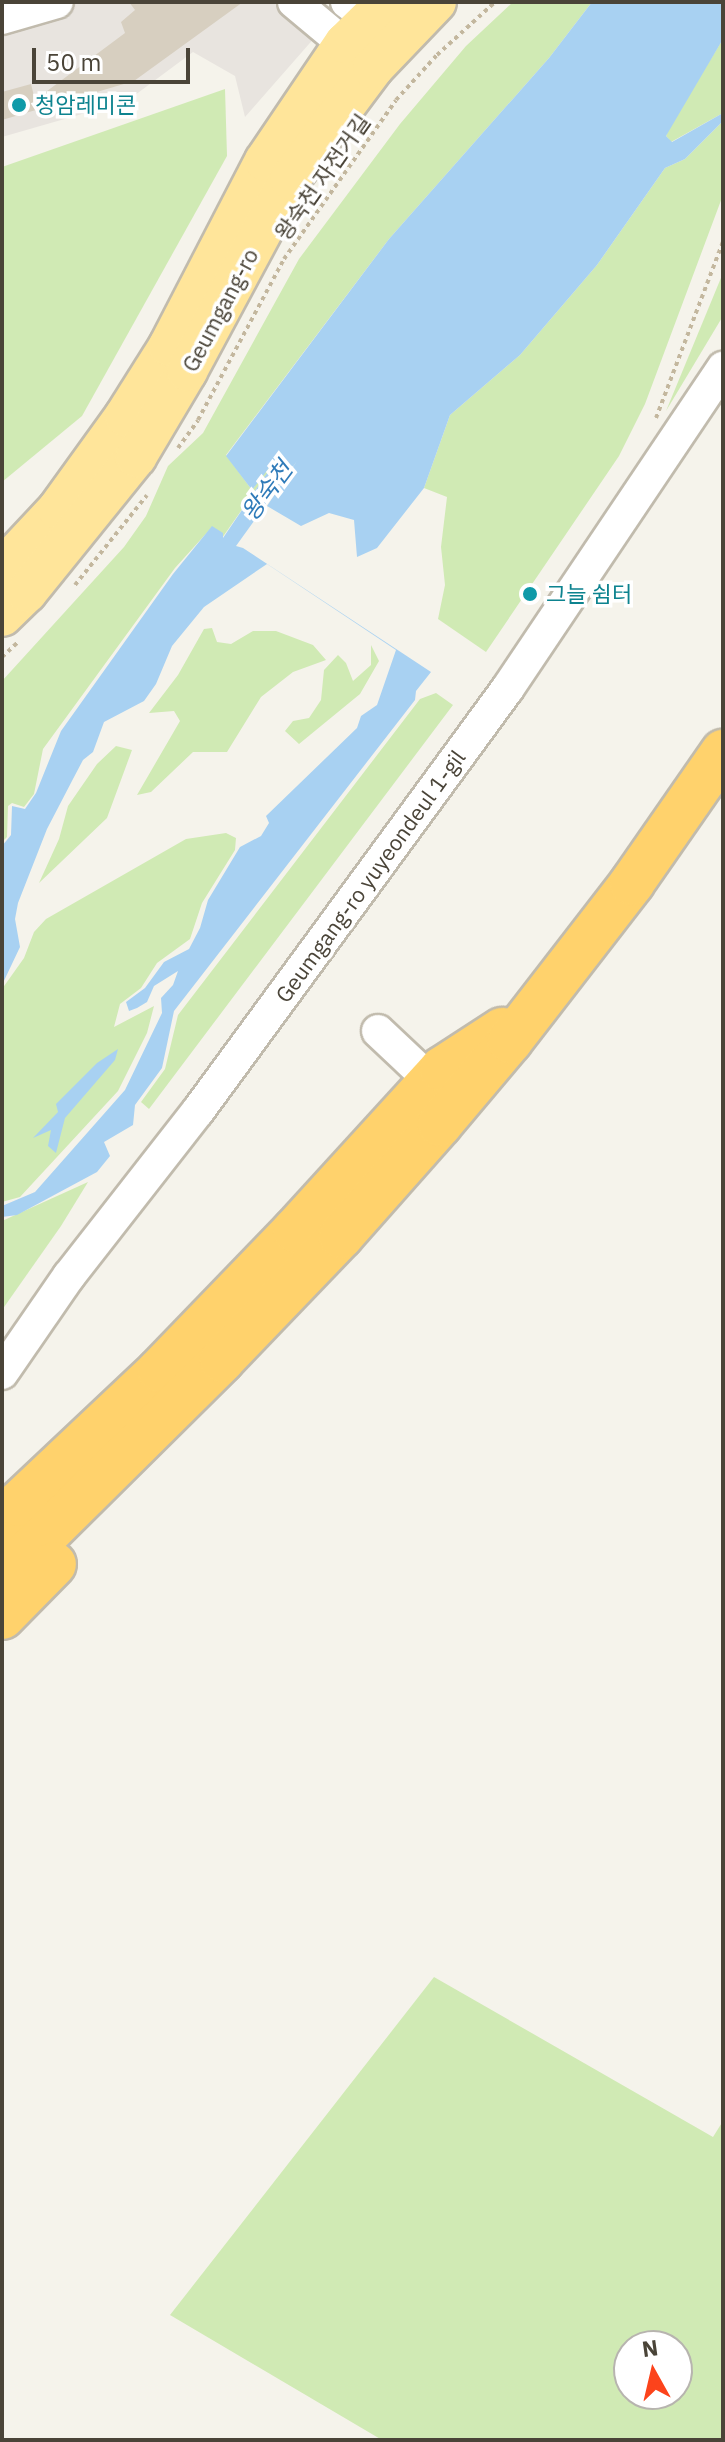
<!DOCTYPE html>
<meta charset="utf-8">
<style>
body{margin:0}
#map{position:relative;width:725px;height:2442px;overflow:hidden;background:#f5f3eb;font-family:"IBM Plex Sans","Noto Sans KR",sans-serif}
div>[style]{position:absolute}
.industrial>*{inset:0;background:#e8e4df}
.green>*{inset:0;background:#d0eab4}
.water>*{inset:0;background:#a8d1f2}
.building>*{inset:0;background:#d7cfc0}
.path>*{height:4px;margin-top:-2px;transform-origin:0;background:repeating-linear-gradient(90deg,#c3b79e 0 4px,transparent 0 8px)}
.roads{filter:drop-shadow(2px 0 #c1bbad) drop-shadow(-2px 0 #c1bbad) drop-shadow(0 2px #c1bbad) drop-shadow(0 -2px #c1bbad)}
.minor>*{height:32px;margin:-16px;padding:0 16px;transform-origin:16px;border-radius:16px;background:#fff}
.major>*{height:40px;margin:-20px;padding:0 20px;transform-origin:20px;border-radius:20px;background:#ffe59a}
.highway>*{height:44px;margin:-22px;padding:0 22px;transform-origin:22px;border-radius:22px;background:#ffd26c}
.dots>*{width:22px;height:22px;translate:-50% -50%;box-sizing:border-box;border:4px solid #fff;border-radius:50%}
span{translate:-50% -50%;white-space:nowrap;text-align:center;line-height:1.15;-webkit-text-stroke:7px #fff;paint-order:stroke}
.culture-label{font-size:22px;color:#0d838f}
.left{translate:0 -50%;text-align:left}
.street-label{font-size:22px;color:#4a4438}
.water-label{font-size:24px;color:#2f7bb9;font-style:italic}
.frame{position:absolute;inset:0;border:4px solid #4a4438;pointer-events:none}
.north{position:absolute;left:613px;top:2330px;width:80px;height:80px;box-sizing:border-box;background:#fff;border:2px solid #b7b4af;border-radius:50%;rotate:352deg;font-size:22px;font-weight:700;line-height:32px;text-align:center;color:#4a4438}
.north::after{content:'';display:block;margin:auto;width:28px;height:36px;background:#fc431b;clip-path:polygon(50% 0,100% 100%,50% 72%,0 100%)}
.scale{position:absolute;left:32px;top:48px;width:158px;height:36px;box-sizing:border-box;border:4px solid #4a4438;border-top:0;padding-left:10px;font-size:24px;line-height:28px;white-space:nowrap;color:#4a4438;-webkit-text-stroke:6px #fff;paint-order:stroke}
</style>
<div id="map">
<div class="industrial">
<i style="clip-path:polygon(2px 2px,321px 2px,337px 12px,245px 117px,235px 76px,193px 52px,127px 101px,2px 137px)"></i>
</div>
<div class="green">
<i style="clip-path:polygon(513px 2px,592px 2px,549px 58px,389px 239px,226px 455px,252px 490px,280px 449px,283px 451px,222px 538px,222px 533px,212px 527px,175px 568px,43px 749px,34px 794px,24px 807px,12px 803px,8px 806px,7px 837px,2px 842px,2px 681px,124px 547px,146px 516px,168px 466px,203px 433px,299px 259px,400px 124px,466px 46px)"></i>
<i style="clip-path:polygon(723px 39px,723px 113px,671px 142px,666px 136px,671px 124px)"></i>
<i style="clip-path:polygon(225px 89px,227px 156px,82px 416px,2px 482px,2px 167px)"></i>
<i style="clip-path:polygon(723px 121px,723px 195px,645px 404px,619px 456px,486px 652px,438px 619px,445px 585px,441px 547px,447px 497px,424px 488px,450px 415px,520px 355px,597px 265px,665px 168px,685px 159px)"></i>
<i style="clip-path:polygon(723px 273px,723px 316px,666px 411px)"></i>
<i style="clip-path:polygon(212px 628px,217px 642px,231px 644px,253px 631px,276px 631px,313px 645px,326px 660px,293px 672px,261px 697px,227px 752px,193px 752px,151px 792px,137px 795px,180px 721px,174px 711px,149px 713px,178px 675px,204px 629px)"></i>
<i style="clip-path:polygon(371px 645px,379px 661px,360px 694px,299px 744px,285px 731px,293px 721px,309px 718px,321px 700px,324px 670px,338px 655px,346px 663px,353px 681px,371px 665px)"></i>
<i style="clip-path:polygon(436px 693px,453px 705px,149px 1109px,141px 1102px,165px 1069px,178px 1015px,420px 699px)"></i>
<i style="clip-path:polygon(116px 746px,132px 750px,107px 818px,39px 883px,59px 839px,68px 806px,97px 764px)"></i>
<i style="clip-path:polygon(226px 833px,236px 838px,235px 850px,202px 903px,190px 939px,157px 963px,141px 988px,120px 1004px,114px 1027px,154px 1006px,147px 1033px,118px 1091px,20px 1197px,2px 1202px,2px 989px,24px 958px,34px 932px,46px 919px,186px 839px)"></i>
<i style="clip-path:polygon(88px 1182px,61px 1226px,2px 1310px,2px 1221px)"></i>
<i style="clip-path:polygon(evenodd,434px 1977px,713px 2137px,723px 2121px,723px 2440px,382px 2440px,170px 2315px,434px 1977px,629px 2346px,677px 2346px,677px 2394px,629px 2394px,629px 2346px)"></i>
</div>
<div class="water">
<i style="clip-path:polygon(592px 2px,723px 2px,723px 39px,666px 136px,672px 142px,723px 113px,723px 121px,685px 159px,665px 168px,597px 265px,520px 355px,450px 415px,424px 488px,377px 548px,357px 557px,354px 520px,329px 513px,301px 526px,267px 506px,297px 461px,236px 546px,243px 548px,431px 672px,416px 691px,415px 700px,174px 1011px,162px 1068px,135px 1105px,133px 1125px,104px 1142px,110px 1156px,97px 1172px,17px 1215px,2px 1217px,2px 1206px,35px 1192px,125px 1090px,162px 1013px,161px 998px,173px 985px,178px 971px,154px 986px,147px 1002px,137px 1008px,129px 1011px,126px 1002px,145px 988px,164px 962px,189px 949px,200px 928px,208px 900px,240px 847px,261px 836px,269px 823px,266px 816px,357px 728px,361px 716px,377px 705px,396px 650px,267px 564px,204px 607px,172px 646px,156px 684px,144px 701px,104px 722px,93px 752px,83px 760px,73px 779px,47px 829px,18px 903px,15px 919px,20px 947px,2px 985px,2px 846px,11px 835px,12px 806px,25px 809px,36px 793px,61px 731px,173px 574px,212px 526px,223px 533px,223px 538px,282px 451px,252px 490px,226px 456px,389px 239px,549px 58px)"></i>
<i style="clip-path:polygon(118px 1049px,115px 1060px,65px 1118px,56px 1153px,48px 1146px,51px 1130px,33px 1138px,58px 1112px,56px 1104px,97px 1063px)"></i>
</div>
<div class="building">
<i style="clip-path:polygon(129px 2px,243px 2px,134px 81px,2px 120px,2px 92px,31px 84px,35px 100px,125px 33px,121px 22px,135px 10px)"></i>
</div>
<div class="path">
<i style="left:656px;top:418px;width:188px;rotate:-69.2deg"></i>
<i style="left:178px;top:448px;width:34px;rotate:-54deg"></i>
<i style="left:198px;top:420px;width:183px;rotate:-61.9deg"></i>
<i style="left:284px;top:259px;width:194px;rotate:-54.8deg"></i>
<i style="left:396px;top:100px;width:61px;rotate:-47.7deg"></i>
<i style="left:437px;top:55px;width:79px;rotate:-42.4deg"></i>
<i style="left:75px;top:585px;width:115px;rotate:-51.3deg"></i>
<i style="left:2px;top:657px;width:22px;rotate:-43deg"></i>
</div>
<div class="roads">
<div class="minor">
<i style="left:294px;top:2px;width:87px;rotate:39.9deg"></i>
<i style="left:347px;top:2px;width:51px;rotate:37.1deg"></i>
<i style="left:2px;top:18px;width:57px;rotate:-16.2deg"></i>
<i style="left:378px;top:1031px;width:73px;rotate:43.3deg"></i>
<i style="left:2px;top:1373px;width:118px;rotate:-55.4deg"></i>
<i style="left:69px;top:1276px;width:209px;rotate:-52deg"></i>
<i style="left:198px;top:1111px;width:524px;rotate:-53.76deg"></i>
<i style="left:508px;top:688px;width:386px;rotate:-56.1deg"></i>
</div>
<div class="major">
<i style="left:2px;top:569px;width:82px;rotate:-47deg"></i>
<i style="left:58px;top:509px;width:115px;rotate:-54.2deg"></i>
<i style="left:125px;top:416px;width:83px;rotate:-57.8deg"></i>
<i style="left:169px;top:346px;width:208px;rotate:-62.6deg"></i>
<i style="left:265px;top:161px;width:143px;rotate:-55.9deg"></i>
<i style="left:345px;top:43px;width:59px;rotate:-44.3deg"></i>
<i style="left:2px;top:616px;width:35px;rotate:-44deg"></i>
<i style="left:27px;top:592px;width:174px;rotate:-51.1deg"></i>
<i style="left:136px;top:457px;width:100px;rotate:-59.3deg"></i>
<i style="left:187px;top:371px;width:218px;rotate:-61.8deg"></i>
<i style="left:290px;top:179px;width:139px;rotate:-53.2deg"></i>
<i style="left:373px;top:68px;width:91px;rotate:-46.3deg"></i>
</div>
<div class="highway">
<i style="left:2px;top:1529px;width:30px;rotate:-57deg"></i>
<i style="left:18px;top:1504px;width:195px;rotate:-43.3deg"></i>
<i style="left:160px;top:1370px;width:194px;rotate:-46deg"></i>
<i style="left:295px;top:1230px;width:218px;rotate:-47.6deg"></i>
<i style="left:442px;top:1069px;width:72px;rotate:-33deg"></i>
<i style="left:2px;top:1578px;width:310px;rotate:-44.7deg"></i>
<i style="left:222px;top:1360px;width:172px;rotate:-46.2deg"></i>
<i style="left:341px;top:1236px;width:149px;rotate:-48.5deg"></i>
<i style="left:440px;top:1124px;width:109px;rotate:-49.9deg"></i>
<i style="left:510px;top:1041px;width:200px;rotate:-52.3deg"></i>
<i style="left:632px;top:883px;width:160px;rotate:-55.2deg"></i>
<i style="left:2px;top:1617px;width:74px;rotate:-45.5deg"></i>
</div>
</div>
<div class="dots">
<i style="left:19px;top:105px;background:#0f9aa8"></i>
<i style="left:530px;top:594px;background:#0f9aa8"></i>
</div>
<div class="culture-label">
<span class="left" style="left:35px;top:105px">청암레미콘</span>
<span class="left" style="left:546px;top:594px">그늘 쉼터</span>
</div>
<div class="street-label">
<span style="left:322px;top:177px;rotate:-55deg">왕숙천 자전거길</span>
<span style="left:220px;top:310px;rotate:-62deg">Geumgang-ro</span>
<span style="left:370px;top:876px;rotate:-54deg">Geumgang-ro yuyeondeul 1-gil</span>
</div>
<div class="water-label">
<span style="left:267px;top:491px;rotate:-53deg">왕숙천</span>
</div>
<div class="frame"></div>
<div class="north">N</div>
<div class="scale">50 m</div>
</div>
